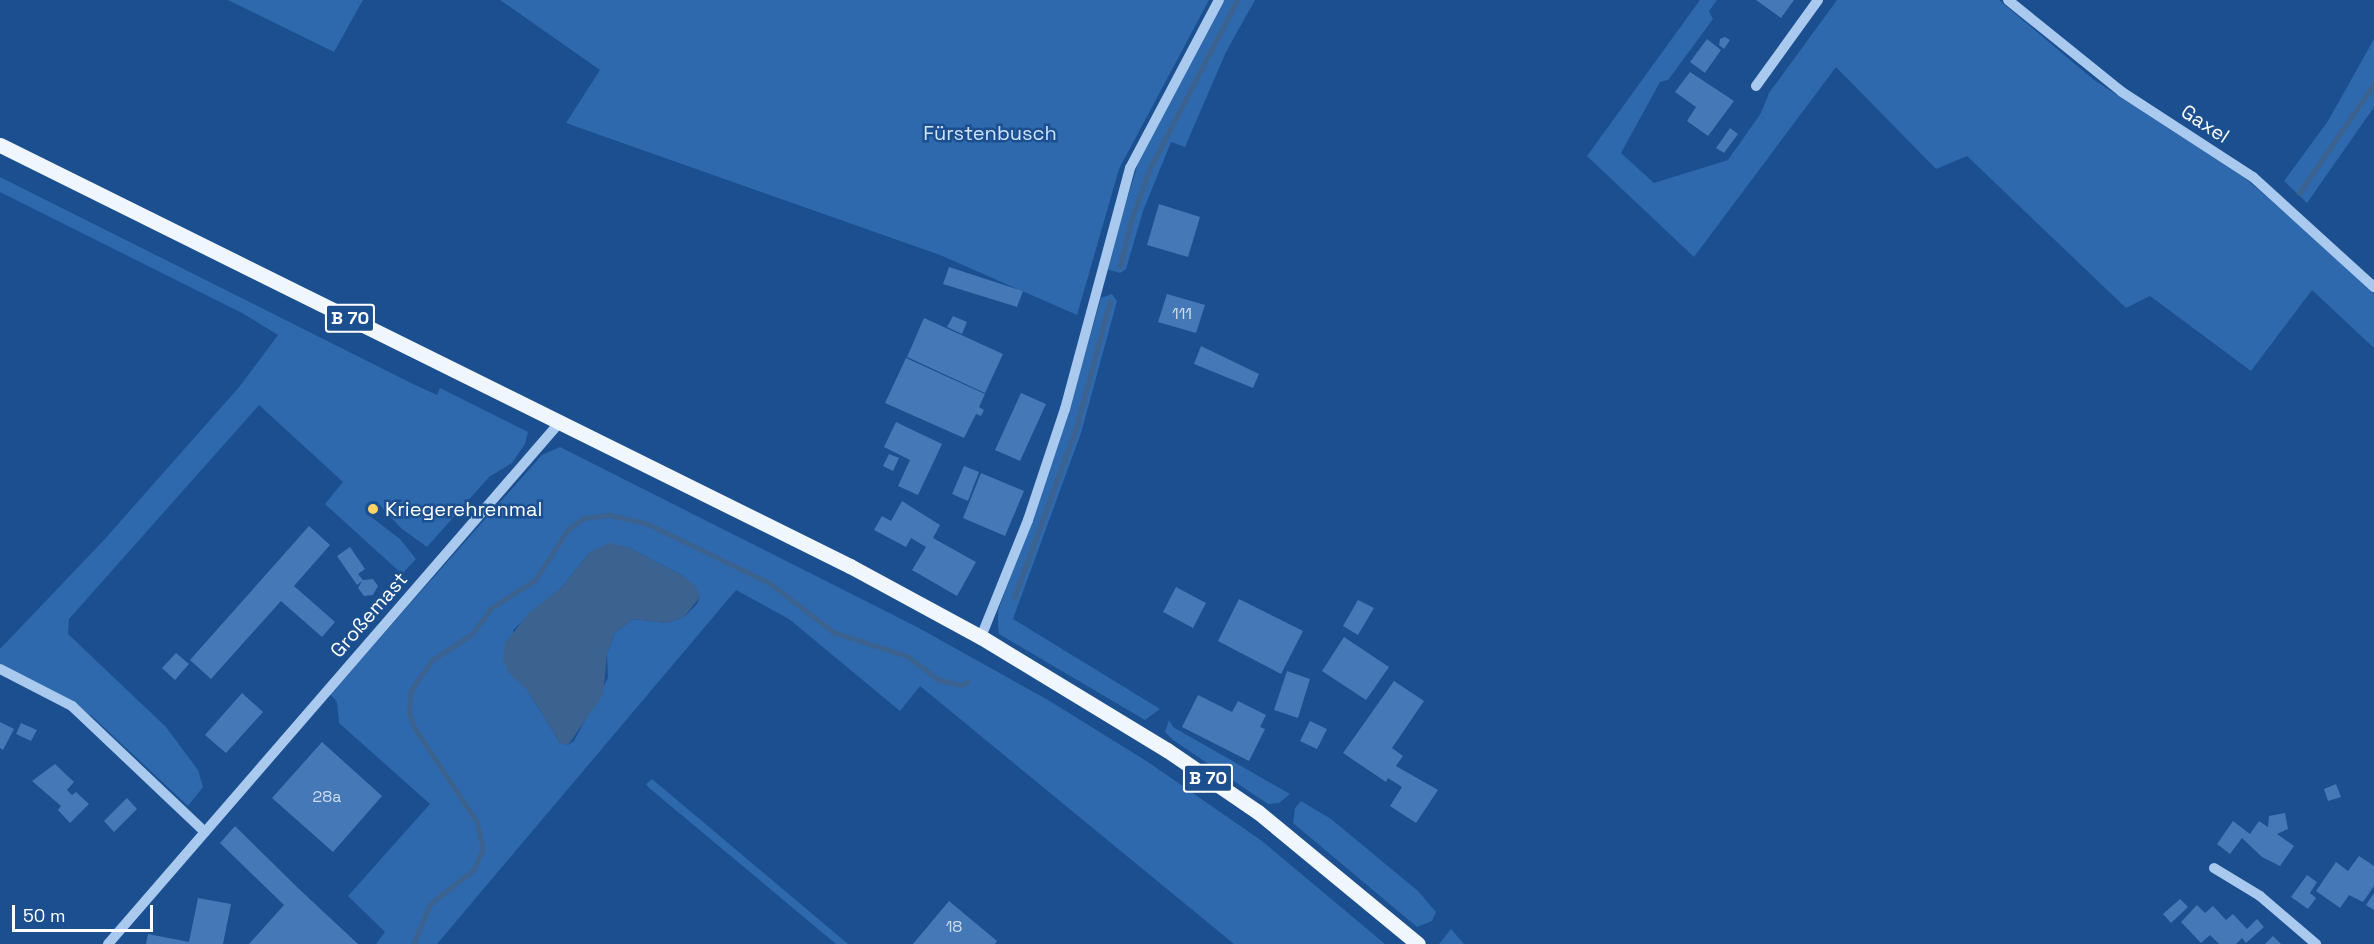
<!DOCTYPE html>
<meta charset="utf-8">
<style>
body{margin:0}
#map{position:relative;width:2374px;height:944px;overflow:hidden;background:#1b4f8f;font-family:"Space Grotesk",sans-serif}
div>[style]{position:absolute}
.green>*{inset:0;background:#2e69ad}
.water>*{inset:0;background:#3c6290}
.stream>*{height:5px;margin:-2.5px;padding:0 2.5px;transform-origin:2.5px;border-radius:2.5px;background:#3c6290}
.building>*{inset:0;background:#4478b7}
.minor>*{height:10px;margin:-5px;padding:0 5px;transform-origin:5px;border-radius:5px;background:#a9c9ee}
.major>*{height:15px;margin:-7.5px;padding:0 7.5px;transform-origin:7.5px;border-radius:7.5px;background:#f0f6ff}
.dots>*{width:16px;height:16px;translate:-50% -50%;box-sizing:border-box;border:3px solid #1b4f8f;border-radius:50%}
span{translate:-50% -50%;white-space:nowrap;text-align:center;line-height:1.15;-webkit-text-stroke:5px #1b4f8f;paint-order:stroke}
.number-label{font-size:16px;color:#d0dded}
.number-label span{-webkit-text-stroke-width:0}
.shield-label span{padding:2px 4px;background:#1b4f8f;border:2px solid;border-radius:4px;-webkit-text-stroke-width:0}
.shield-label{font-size:18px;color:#fff;font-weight:700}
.street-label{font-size:20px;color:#fff}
.park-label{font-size:20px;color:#cfe3fa}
.poi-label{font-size:20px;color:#fff}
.left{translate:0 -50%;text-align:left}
.scale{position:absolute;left:12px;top:905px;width:141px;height:27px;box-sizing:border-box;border:3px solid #fff;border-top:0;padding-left:8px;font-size:18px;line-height:21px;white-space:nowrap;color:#fff;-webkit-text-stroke:4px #1b4f8f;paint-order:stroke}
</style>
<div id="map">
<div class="green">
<i style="clip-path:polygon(228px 0,363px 0,334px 52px)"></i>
<i style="clip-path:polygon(500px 0,1209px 0,1119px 169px,1077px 315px,940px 255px,566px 123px,600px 70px)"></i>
<i style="clip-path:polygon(1224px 0,1255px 0,1226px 52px,1185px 147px,1171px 142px,1143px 211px,1126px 269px,1120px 273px,1106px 269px,1139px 160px)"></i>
<i style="clip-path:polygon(1700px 0,1717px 0,1709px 11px,1713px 19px,1668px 80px,1660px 82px,1621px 153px,1654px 183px,1728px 160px,1761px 113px,1769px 93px,1837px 0,1999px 0,2094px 80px,2245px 178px,2315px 238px,2374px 294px,2374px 348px,2312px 290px,2251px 371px,2150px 296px,2126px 308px,1967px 156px,1936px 169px,1836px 67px,1694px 257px,1587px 156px)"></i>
<i style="clip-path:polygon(2374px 39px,2374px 107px,2307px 203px,2284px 181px,2328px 121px)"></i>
<i style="clip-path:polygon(0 177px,415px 385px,437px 395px,440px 388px,528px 432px,525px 444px,512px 463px,489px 477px,427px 547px,402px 529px,376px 501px,366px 513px,400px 539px,416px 559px,402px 574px,325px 504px,343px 482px,259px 405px,69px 619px,68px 634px,166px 727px,198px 770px,203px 787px,188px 806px,92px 716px,0 666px,0 649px,104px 540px,240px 386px,278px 335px,242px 313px,0 192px)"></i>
<i style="clip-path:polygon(1112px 294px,1117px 301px,1081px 433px,1013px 619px,1160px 709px,1145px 720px,999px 634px,998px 626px,998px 611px,1068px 413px,1101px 298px)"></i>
<i style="clip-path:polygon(evenodd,560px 447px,917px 627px,1048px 700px,1148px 762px,1262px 841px,1385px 944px,1234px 944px,920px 686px,900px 711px,789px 619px,736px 590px,437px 944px,376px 944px,385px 932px,348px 896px,430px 804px,339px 723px,337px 702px,330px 694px,542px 455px,560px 447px,628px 547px,683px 576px,700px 596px,697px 604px,684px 617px,667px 623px,633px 619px,615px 633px,607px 654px,608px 678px,574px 741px,568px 745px,560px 743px,528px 691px,513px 630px,561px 588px,590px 552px,628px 547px)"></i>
<i style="clip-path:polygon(1169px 720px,1173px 727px,1290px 794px,1279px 803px,1268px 804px,1173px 740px,1165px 732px)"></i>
<i style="clip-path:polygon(652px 779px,848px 944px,836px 944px,648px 787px,646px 784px)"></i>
<i style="clip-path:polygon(1301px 801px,1331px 819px,1418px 891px,1436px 912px,1432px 921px,1417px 927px,1293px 823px,1295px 808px)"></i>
<i style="clip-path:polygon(1451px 929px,1464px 944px,1439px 944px)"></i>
</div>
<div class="water">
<i style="clip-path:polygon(609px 543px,628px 547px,683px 576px,696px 586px,700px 597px,684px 617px,667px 623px,633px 619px,615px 633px,607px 654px,603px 695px,568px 745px,560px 743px,528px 691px,508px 672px,503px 660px,505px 643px,529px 613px,561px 588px,590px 552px)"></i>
</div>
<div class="stream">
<i style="left:2299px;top:193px;width:132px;rotate:-55.5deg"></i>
<i style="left:1120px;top:266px;width:50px;rotate:-76.2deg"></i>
<i style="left:1132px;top:217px;width:52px;rotate:-69.8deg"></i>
<i style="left:1150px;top:168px;width:189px;rotate:-62.6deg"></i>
<i style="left:1014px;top:598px;width:181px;rotate:-70deg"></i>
<i style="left:1076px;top:428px;width:131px;rotate:-75deg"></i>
<i style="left:413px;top:944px;width:43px;rotate:-67deg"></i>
<i style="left:430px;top:904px;width:55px;rotate:-38.3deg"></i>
<i style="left:473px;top:870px;width:23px;rotate:-65deg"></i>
<i style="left:483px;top:849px;width:28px;rotate:-103deg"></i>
<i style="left:477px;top:822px;width:114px;rotate:-123.6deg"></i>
<i style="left:414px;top:727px;width:16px;rotate:-108deg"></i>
<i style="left:409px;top:712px;width:22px;rotate:-85deg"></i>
<i style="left:411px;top:690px;width:37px;rotate:-55deg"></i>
<i style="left:432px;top:660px;width:48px;rotate:-33deg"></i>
<i style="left:472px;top:634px;width:32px;rotate:-54deg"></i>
<i style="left:491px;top:608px;width:52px;rotate:-32.5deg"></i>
<i style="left:535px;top:580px;width:61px;rotate:-57.1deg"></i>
<i style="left:568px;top:529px;width:19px;rotate:-35deg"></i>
<i style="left:584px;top:518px;width:26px;rotate:-7deg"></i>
<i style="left:610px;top:515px;width:37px;rotate:13deg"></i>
<i style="left:646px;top:523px;width:139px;rotate:26deg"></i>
<i style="left:771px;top:584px;width:78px;rotate:37.7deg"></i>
<i style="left:833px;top:632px;width:78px;rotate:18deg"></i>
<i style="left:907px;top:656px;width:40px;rotate:37deg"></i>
<i style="left:939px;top:680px;width:23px;rotate:13deg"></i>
<i style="left:961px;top:685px;width:7px;rotate:-27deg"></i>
</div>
<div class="building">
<i style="clip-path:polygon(1756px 0,1794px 0,1781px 18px)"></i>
<i style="clip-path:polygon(1725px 37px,1730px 40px,1724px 49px,1719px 45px,1720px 39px)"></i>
<i style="clip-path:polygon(1707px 39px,1721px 50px,1705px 73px,1690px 62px)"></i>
<i style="clip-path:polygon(1690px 72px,1734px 101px,1708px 136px,1687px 121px,1696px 107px,1675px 92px)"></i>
<i style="clip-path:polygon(1730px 128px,1738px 134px,1724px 153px,1716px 148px)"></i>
<i style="clip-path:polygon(1159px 204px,1200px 217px,1188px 257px,1147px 245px)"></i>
<i style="clip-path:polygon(949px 267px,1023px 291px,1017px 307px,943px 284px)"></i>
<i style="clip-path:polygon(1167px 294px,1205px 305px,1196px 333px,1158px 322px)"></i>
<i style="clip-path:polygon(953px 316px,967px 322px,962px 334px,947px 327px)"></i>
<i style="clip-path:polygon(924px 318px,1003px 354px,985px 393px,907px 357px)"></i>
<i style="clip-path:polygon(1201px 346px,1259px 374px,1253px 388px,1194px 364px)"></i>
<i style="clip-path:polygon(906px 358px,985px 394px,979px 407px,984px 410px,981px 416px,976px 414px,964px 438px,885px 403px)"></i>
<i style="clip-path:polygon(1021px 393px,1046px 404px,1020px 461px,995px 450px)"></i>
<i style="clip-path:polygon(896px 422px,942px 444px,918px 495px,898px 486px,910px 460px,884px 447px)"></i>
<i style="clip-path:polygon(889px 454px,899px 458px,893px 471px,883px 466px)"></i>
<i style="clip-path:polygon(964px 466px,979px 472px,968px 501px,952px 494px)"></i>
<i style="clip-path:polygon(981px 473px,1024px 491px,1005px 536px,963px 518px)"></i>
<i style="clip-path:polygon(902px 501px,940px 525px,933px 538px,976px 562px,957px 596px,912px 570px,926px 547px,911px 538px,906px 547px,874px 530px,882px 516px,891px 521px)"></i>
<i style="clip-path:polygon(309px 526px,330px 545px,294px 586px,335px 622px,322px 637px,281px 601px,211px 679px,190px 660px)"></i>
<i style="clip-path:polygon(350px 547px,365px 569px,358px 574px,363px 580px,373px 579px,378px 586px,373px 595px,364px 596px,358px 588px,362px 581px,357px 585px,337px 556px)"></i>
<i style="clip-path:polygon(1176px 587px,1206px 603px,1193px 628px,1163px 612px)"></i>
<i style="clip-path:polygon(1239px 599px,1303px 631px,1281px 674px,1218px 641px)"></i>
<i style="clip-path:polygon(1358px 600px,1374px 608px,1358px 635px,1343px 626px)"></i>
<i style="clip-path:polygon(1344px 637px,1389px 667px,1366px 700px,1322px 671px)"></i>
<i style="clip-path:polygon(176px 653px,189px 664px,175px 680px,162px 668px)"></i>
<i style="clip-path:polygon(1287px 671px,1310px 679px,1298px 718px,1274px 710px)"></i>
<i style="clip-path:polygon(1394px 681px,1424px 701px,1392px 748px,1403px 756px,1396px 766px,1438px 790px,1416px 823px,1390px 806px,1402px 787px,1388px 778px,1386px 782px,1343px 753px)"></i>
<i style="clip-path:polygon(242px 693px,263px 712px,226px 753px,205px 735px)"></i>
<i style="clip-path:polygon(1198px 695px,1232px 712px,1238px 701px,1266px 715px,1260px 727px,1265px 729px,1249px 761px,1182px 727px)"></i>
<i style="clip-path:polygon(1310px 721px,1327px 729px,1317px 749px,1300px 741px)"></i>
<i style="clip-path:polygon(0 722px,14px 729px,3px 750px,0 748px)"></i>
<i style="clip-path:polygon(21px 723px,37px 730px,31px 741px,16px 734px)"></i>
<i style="clip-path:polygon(322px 742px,382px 796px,333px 852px,272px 798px)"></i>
<i style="clip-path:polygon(55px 764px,74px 782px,67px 790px,72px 795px,76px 792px,89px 804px,70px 823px,58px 810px,61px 806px,32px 781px)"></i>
<i style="clip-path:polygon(2336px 784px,2341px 797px,2328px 801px,2324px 789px)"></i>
<i style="clip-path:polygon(127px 798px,137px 809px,114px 832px,104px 821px)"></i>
<i style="clip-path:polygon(2285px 813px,2288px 829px,2277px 834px,2294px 846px,2280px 866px,2262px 857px,2242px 838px,2230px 854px,2217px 844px,2233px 821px,2250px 834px,2259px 821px,2268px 827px,2269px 816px)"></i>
<i style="clip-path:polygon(235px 826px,299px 889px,358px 944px,249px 944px,284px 905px,220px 843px)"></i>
<i style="clip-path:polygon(2359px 856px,2374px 866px,2374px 886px,2363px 902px,2349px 895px,2340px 908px,2316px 891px,2336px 862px,2348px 871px)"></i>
<i style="clip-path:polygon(2307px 875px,2317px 882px,2310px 893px,2316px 898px,2308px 909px,2291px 897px)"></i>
<i style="clip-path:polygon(2374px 893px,2374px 910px,2366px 905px)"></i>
<i style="clip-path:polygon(198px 898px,231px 904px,223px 944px,146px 944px,148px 934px,189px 942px)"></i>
<i style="clip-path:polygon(2180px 899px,2188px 907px,2171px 923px,2163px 914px)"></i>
<i style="clip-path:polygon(949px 901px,997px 941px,995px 944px,913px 944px)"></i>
<i style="clip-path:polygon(2197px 905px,2205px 913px,2213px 906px,2226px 920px,2233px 914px,2247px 929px,2257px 919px,2264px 927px,2246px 943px,2242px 938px,2236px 944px,2219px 944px,2210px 935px,2201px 943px,2181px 922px)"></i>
<i style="clip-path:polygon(2273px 936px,2281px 944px,2265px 944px)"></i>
</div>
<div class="minor">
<i style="left:2008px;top:0;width:146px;rotate:38.9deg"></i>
<i style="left:2122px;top:92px;width:156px;rotate:33deg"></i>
<i style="left:2253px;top:177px;width:164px;rotate:42.3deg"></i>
<i style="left:1756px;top:86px;width:106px;rotate:-54.2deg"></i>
<i style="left:981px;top:637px;width:126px;rotate:-68.1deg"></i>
<i style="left:1028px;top:520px;width:117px;rotate:-71.6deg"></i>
<i style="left:1065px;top:409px;width:250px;rotate:-74.9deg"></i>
<i style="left:1130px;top:168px;width:190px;rotate:-62.1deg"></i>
<i style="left:0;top:669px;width:81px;rotate:27.2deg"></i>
<i style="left:72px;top:706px;width:183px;rotate:43.5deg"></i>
<i style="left:2214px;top:868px;width:54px;rotate:31.3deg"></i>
<i style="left:2260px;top:896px;width:74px;rotate:40.6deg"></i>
<i style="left:108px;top:944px;width:690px;rotate:-49.11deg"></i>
</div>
<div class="major">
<i style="left:0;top:145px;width:949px;rotate:26.35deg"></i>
<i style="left:850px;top:566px;width:149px;rotate:28.5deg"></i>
<i style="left:981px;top:637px;width:218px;rotate:31.3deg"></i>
<i style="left:1167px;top:750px;width:110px;rotate:34.3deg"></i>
<i style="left:1258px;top:812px;width:207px;rotate:39.5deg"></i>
</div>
<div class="dots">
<i style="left:373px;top:509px;background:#ffd166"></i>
</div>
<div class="number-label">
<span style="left:1182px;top:314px">111</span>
<span style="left:327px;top:797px">28a</span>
<span style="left:954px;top:927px">18</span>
</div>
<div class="shield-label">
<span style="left:350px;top:318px">B 70</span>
<span style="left:1208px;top:778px">B 70</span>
</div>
<div class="street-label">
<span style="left:2205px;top:124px;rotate:33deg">Gaxel</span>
<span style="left:369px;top:615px;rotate:-49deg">Großemast</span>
</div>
<div class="park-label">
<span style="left:990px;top:133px">Fürstenbusch</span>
</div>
<div class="poi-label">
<span class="left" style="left:385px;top:509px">Kriegerehrenmal</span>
</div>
<div class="scale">50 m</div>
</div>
